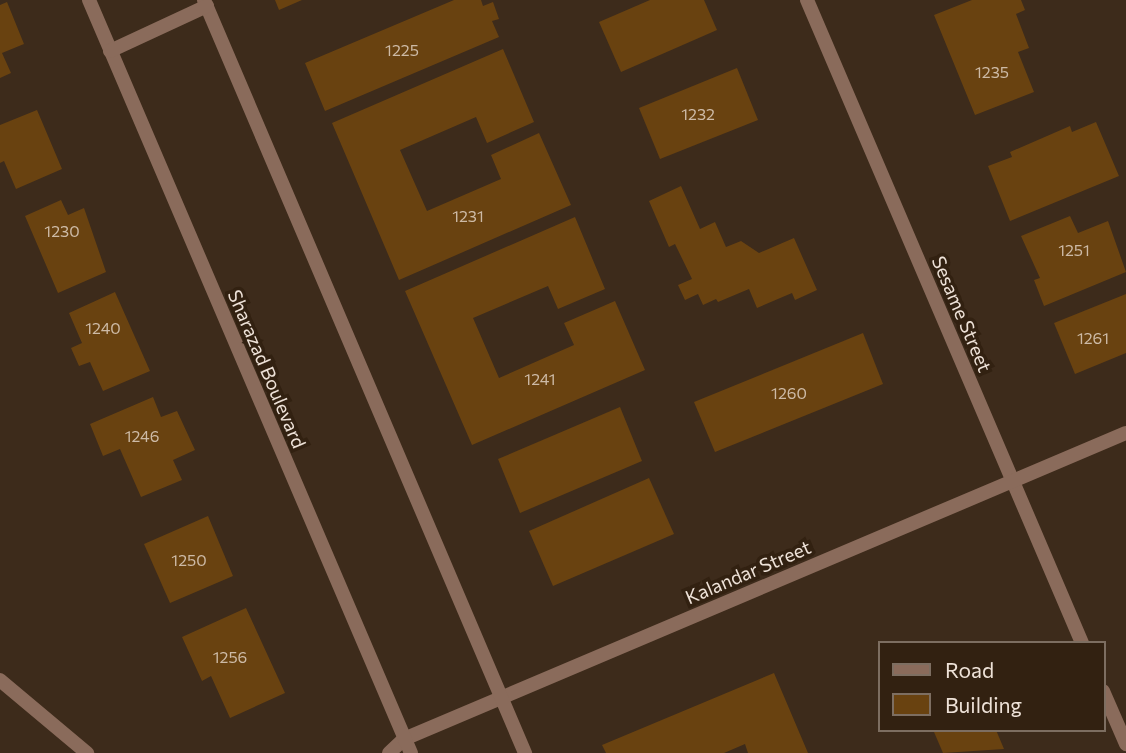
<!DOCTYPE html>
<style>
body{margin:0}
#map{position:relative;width:1126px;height:753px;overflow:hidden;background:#3d2b1b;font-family:Commissioner,sans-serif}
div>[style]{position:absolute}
.building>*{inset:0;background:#694210}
.service>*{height:14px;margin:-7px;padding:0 7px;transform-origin:7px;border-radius:7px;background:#8a6b5b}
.minor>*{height:14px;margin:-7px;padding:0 7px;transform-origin:7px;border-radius:7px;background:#8a6b5b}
.tertiary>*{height:14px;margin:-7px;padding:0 7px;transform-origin:7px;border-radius:7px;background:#8a6b5b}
span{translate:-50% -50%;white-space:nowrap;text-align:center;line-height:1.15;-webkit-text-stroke:7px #322111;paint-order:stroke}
.number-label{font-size:16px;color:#cdbaa6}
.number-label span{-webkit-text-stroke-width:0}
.street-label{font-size:19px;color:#eee2d8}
.legend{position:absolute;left:878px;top:641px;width:228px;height:91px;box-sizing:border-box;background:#322111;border:2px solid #7d6e61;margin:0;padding:9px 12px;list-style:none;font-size:21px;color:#eee2d8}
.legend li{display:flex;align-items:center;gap:14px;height:35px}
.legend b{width:35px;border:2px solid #7d6e61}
</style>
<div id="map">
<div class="building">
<i style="clip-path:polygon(275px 0,302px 0,279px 10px)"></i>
<i style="clip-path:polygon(454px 0,481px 0,483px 6px,493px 2px,499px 19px,492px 21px,499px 37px,325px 111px,305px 63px)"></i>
<i style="clip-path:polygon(650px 0,704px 0,717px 30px,621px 72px,599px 22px)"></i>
<i style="clip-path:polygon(972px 0,1021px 0,1025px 10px,1016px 14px,1029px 48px,1018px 52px,1034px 92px,975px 115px,934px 15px)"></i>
<i style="clip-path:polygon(7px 2px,24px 44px,2px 53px,11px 73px,0 78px,0 5px)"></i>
<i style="clip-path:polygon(503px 49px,534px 122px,487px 143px,476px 117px,400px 150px,427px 211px,501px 179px,491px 155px,539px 133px,571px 205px,399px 280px,332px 123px)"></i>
<i style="clip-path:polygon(737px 68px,758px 120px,660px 159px,639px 108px)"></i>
<i style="clip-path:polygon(37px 110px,62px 169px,16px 189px,4px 161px,0 163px,0 125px)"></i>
<i style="clip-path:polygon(1096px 122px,1119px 176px,1010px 221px,988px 166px,1012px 157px,1010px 152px,1070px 126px,1072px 132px)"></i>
<i style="clip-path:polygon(681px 186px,700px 229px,715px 222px,726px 247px,741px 241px,759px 253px,794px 238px,817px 290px,795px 300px,792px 293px,757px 308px,749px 289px,718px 302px,716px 299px,703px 305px,698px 294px,685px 300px,678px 285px,692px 279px,675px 244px,669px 247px,649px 201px)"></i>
<i style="clip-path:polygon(61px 200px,68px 215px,84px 208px,106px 272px,58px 293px,25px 216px)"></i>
<i style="clip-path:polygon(1070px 216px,1078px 233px,1108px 221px,1126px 272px,1044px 306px,1034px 280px,1040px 278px,1021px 236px)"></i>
<i style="clip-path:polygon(575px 217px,605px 289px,558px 309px,548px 286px,473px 318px,499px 378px,574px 345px,564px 323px,615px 301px,645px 370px,472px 445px,405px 291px)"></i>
<i style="clip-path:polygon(115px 292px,150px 371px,103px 391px,90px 362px,79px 366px,71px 348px,82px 343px,69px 313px)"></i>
<i style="clip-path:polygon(1126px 294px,1126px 353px,1075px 374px,1054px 323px)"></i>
<i style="clip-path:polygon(863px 333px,883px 384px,715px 452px,694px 402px)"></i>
<i style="clip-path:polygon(153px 397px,161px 417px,177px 411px,195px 450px,173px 460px,182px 480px,141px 497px,120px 449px,103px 456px,90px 424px)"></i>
<i style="clip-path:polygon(620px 407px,642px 461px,520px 513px,498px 459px)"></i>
<i style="clip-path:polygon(649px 478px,674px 534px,553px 586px,529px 531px)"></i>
<i style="clip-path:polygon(208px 516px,233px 576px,170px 603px,144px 544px)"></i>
<i style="clip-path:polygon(246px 608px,285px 693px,230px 718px,211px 676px,202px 681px,182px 637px)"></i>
<i style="clip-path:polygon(774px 673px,808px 753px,748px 753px,745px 744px,724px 753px,606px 753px,602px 745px)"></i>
<i style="clip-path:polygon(937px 730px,996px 730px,1004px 749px,943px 753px,934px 732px)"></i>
</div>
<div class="service">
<i style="left:0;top:680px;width:114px;rotate:40deg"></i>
</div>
<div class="minor">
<i style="left:807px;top:0;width:699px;rotate:66.84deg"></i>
<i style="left:1103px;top:691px;width:58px;rotate:66.5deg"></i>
<i style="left:389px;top:753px;width:21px;rotate:-43deg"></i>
<i style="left:404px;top:739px;width:784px;rotate:-22.97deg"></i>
</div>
<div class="tertiary">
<i style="left:89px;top:0;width:819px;rotate:66.85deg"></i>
<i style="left:204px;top:0;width:819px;rotate:66.91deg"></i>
<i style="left:110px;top:51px;width:107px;rotate:-24.9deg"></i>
</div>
<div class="number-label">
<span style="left:402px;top:50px">1225</span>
<span style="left:992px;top:72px">1235</span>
<span style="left:698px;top:114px">1232</span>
<span style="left:468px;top:216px">1231</span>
<span style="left:62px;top:231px">1230</span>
<span style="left:1074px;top:250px">1251</span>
<span style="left:103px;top:328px">1240</span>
<span style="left:1093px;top:338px">1261</span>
<span style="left:540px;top:379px">1241</span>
<span style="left:789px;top:393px">1260</span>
<span style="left:142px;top:436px">1246</span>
<span style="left:189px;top:560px">1250</span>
<span style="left:230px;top:657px">1256</span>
</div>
<div class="street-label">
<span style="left:962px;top:314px;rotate:67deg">Sesame Street</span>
<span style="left:267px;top:369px;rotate:67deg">Sharazad Boulevard</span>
<span style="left:748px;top:572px;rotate:-23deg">Kalandar Street</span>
</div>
<ul class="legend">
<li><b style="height:9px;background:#8a6b5b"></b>Road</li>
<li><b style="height:19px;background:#694210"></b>Building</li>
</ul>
</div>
